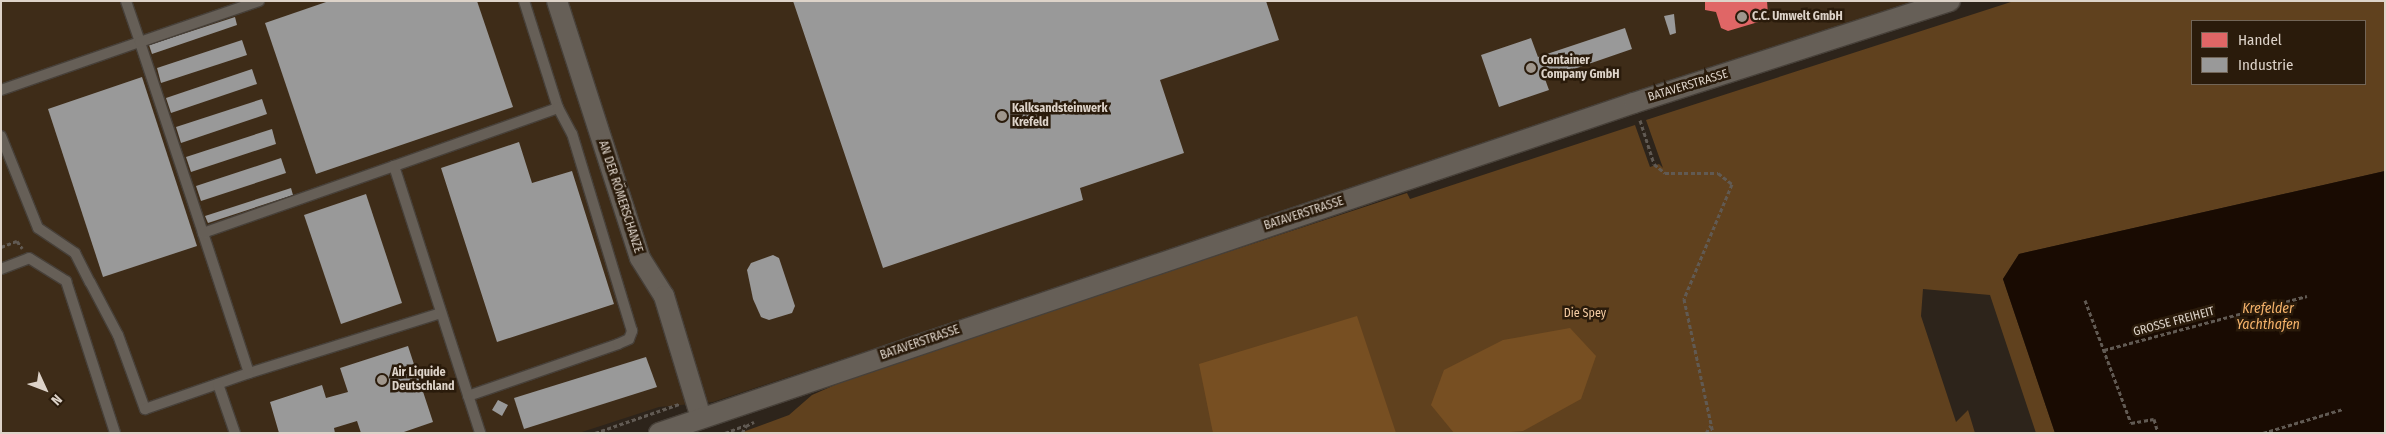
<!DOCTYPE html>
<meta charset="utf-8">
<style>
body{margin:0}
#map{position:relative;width:2386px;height:434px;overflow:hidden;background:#2d241b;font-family:"Fira Sans Condensed",sans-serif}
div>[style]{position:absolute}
.built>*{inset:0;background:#3e2c18}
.green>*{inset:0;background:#60411e}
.forest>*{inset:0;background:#774f22}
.water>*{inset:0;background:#190b02}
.shops>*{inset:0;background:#e06666}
.industry>*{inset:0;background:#999}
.path>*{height:3px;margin-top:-1.5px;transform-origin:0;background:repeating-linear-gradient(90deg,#615a53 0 4px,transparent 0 6.5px)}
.roads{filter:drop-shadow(1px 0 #474039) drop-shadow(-1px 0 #474039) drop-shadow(0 1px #474039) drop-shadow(0 -1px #474039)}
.service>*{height:10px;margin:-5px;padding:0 5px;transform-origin:5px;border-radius:5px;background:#665f57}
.minor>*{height:20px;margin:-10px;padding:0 10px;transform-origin:10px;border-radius:10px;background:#665f57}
.dots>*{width:14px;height:14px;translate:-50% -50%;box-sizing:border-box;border:2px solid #2a1b0b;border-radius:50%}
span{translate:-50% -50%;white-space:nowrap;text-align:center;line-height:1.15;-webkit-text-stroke:5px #2a1b0b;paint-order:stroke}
.poi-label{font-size:12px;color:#ddd3c9;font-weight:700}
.left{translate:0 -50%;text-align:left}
.street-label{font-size:12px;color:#ddd3c9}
.park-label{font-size:12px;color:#f5cca3}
.water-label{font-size:14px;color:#f6b36b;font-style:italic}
.frame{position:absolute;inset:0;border:2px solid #ddd3c9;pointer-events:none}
.legend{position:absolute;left:2191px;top:20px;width:175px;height:65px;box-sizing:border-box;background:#2a1b0b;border:1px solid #726557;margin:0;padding:6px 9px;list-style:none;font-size:15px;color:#ddd3c9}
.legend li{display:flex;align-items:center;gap:10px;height:25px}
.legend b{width:25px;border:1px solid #726557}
.north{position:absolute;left:20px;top:364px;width:50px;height:50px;-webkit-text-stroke:4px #2a1b0b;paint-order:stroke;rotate:133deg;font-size:14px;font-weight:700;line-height:20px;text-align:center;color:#ddd3c9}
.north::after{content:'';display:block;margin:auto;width:18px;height:22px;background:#ddd3c9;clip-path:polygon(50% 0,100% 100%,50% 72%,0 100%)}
</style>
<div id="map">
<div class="built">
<i style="clip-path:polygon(1px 1px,1920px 1px,713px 402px,659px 407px,579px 433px,1px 433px)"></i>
</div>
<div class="green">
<i style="clip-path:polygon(evenodd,2014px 1px,2385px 1px,2385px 171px,2019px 254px,2003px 279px,2055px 433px,2036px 433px,1990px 295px,1923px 289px,1921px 316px,1956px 422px,1968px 410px,1975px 433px,740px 433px,789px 415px,812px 395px,869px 370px,1407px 193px,1410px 199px,1635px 125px,1650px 167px,1659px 164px,1663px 168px,1646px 120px,2014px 1px,2192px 21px,2365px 21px,2365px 84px,2192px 84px,2192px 21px)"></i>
</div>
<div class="forest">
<i style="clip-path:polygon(1357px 316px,1396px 433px,1213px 433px,1199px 364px)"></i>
<i style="clip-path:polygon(1570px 328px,1596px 356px,1581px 399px,1523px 431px,1497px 433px,1454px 433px,1431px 405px,1444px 370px,1503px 340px)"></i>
</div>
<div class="water">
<i style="clip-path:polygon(2385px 171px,2385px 433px,2055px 433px,2003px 279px,2019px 254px)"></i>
</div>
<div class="shops">
<i style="clip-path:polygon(1705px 1px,1767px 1px,1768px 14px,1765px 20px,1728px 31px,1721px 28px,1716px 12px,1705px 10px)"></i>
</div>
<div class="industry">
<i style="clip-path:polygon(329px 1px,477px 1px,513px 107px,316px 174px,265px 23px)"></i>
<i style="clip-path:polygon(793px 1px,1266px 1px,1279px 40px,1160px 80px,1184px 153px,1080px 188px,1083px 200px,883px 268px)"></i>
<i style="clip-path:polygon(1674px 14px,1676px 33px,1670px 35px,1664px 16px)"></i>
<i style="clip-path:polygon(235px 17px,237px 25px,152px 54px,149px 45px)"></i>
<i style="clip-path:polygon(1625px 28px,1632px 49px,1545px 79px,1549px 90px,1499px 107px,1481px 55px,1531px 38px,1538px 57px)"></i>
<i style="clip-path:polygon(242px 40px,247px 55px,161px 83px,157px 68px)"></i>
<i style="clip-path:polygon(252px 69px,257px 84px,171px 113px,166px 98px)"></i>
<i style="clip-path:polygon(142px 77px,197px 246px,103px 277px,48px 109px)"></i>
<i style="clip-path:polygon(262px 99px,267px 114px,181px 143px,176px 127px)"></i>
<i style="clip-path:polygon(272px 129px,276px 144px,191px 172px,186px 157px)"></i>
<i style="clip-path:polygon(519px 142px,532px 183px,572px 171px,614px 304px,497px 342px,441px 168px)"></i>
<i style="clip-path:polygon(281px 158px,286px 173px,201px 201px,196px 186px)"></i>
<i style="clip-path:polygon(291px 188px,293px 195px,208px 223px,205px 216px)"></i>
<i style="clip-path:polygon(366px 194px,402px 303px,341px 324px,304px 215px)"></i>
<i style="clip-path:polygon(773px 255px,779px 258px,795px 306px,792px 313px,769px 320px,761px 317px,753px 299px,747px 270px,751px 263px)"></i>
<i style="clip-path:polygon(408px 346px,433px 422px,401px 433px,361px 433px,357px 421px,334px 428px,335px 433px,279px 433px,270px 402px,322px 385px,326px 398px,348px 392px,340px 368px)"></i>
<i style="clip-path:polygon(646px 357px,657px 387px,524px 429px,514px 398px)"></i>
<i style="clip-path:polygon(498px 400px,508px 405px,502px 416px,492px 410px)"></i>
</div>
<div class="path">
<i style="left:1640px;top:120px;width:46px;rotate:72.3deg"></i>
<i style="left:1654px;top:164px;width:14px;rotate:39deg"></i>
<i style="left:1665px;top:173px;width:53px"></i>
<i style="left:1718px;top:173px;width:18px;rotate:38deg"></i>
<i style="left:1732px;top:184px;width:125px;rotate:112.7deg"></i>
<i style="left:1684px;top:299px;width:137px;rotate:77.8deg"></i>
<i style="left:1px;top:247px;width:17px;rotate:-21deg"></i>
<i style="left:17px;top:241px;width:9px;rotate:54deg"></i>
<i style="left:2085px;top:300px;width:131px;rotate:69.5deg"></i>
<i style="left:2131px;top:423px;width:23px;rotate:-10deg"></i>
<i style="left:2154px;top:419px;width:15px;rotate:74deg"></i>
<i style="left:2104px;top:350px;width:210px;rotate:-14.9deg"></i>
<i style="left:595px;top:433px;width:89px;rotate:-19deg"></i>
<i style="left:725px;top:433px;width:22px;rotate:-21deg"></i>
<i style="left:742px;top:433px;width:8px;rotate:-60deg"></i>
<i style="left:746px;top:426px;width:9px;rotate:-27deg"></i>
<i style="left:1706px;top:433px;width:9px;rotate:-58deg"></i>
<i style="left:2263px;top:433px;width:84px;rotate:-16.7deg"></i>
</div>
<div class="roads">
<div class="service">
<i style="left:1px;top:90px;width:147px;rotate:-19.1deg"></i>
<i style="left:140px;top:42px;width:43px;rotate:-108.9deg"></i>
<i style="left:1px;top:136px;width:99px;rotate:68.1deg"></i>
<i style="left:38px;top:228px;width:45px;rotate:34deg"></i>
<i style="left:75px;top:253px;width:33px;rotate:63deg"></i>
<i style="left:90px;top:282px;width:60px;rotate:62.2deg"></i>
<i style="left:118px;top:335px;width:79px;rotate:70deg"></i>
<i style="left:145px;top:409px;width:110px;rotate:-19.1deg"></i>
<i style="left:394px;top:166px;width:174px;rotate:-19.5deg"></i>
<i style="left:558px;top:108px;width:112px;rotate:-107.6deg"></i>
<i style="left:203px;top:233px;width:201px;rotate:-108.3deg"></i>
<i style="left:140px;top:42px;width:126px;rotate:-19deg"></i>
<i style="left:1px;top:269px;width:30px;rotate:-21deg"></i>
<i style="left:29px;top:258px;width:44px;rotate:31.9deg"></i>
<i style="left:66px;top:281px;width:160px;rotate:72.1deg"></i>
<i style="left:441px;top:313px;width:201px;rotate:162.6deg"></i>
<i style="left:249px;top:373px;width:147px;rotate:-108.2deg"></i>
<i style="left:203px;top:233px;width:202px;rotate:-19.3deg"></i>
<i style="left:394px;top:166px;width:281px;rotate:72.1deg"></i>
<i style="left:218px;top:384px;width:52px;rotate:70.9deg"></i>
<i style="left:468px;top:396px;width:159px;rotate:-19.1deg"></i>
<i style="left:618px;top:344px;width:12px;rotate:-24deg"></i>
<i style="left:629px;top:339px;width:9px;rotate:-69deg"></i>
<i style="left:632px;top:331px;width:206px;rotate:-106.9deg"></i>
<i style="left:572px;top:134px;width:30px;rotate:-118deg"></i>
</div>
<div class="minor">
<i style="left:557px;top:1px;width:270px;rotate:72.1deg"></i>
<i style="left:640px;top:258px;width:45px;rotate:57.7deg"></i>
<i style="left:664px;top:296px;width:127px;rotate:73.1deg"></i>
<i style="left:659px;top:433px;width:1029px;rotate:-18.7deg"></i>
<i style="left:1634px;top:103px;width:332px;rotate:-17.9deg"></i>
</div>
</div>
<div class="dots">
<i style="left:1742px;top:17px;background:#9f968c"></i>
<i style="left:1531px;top:68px;background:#9f968c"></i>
<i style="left:1002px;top:116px;background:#9f968c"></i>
<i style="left:382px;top:380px;background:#9f968c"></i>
</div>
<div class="poi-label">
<span class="left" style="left:1752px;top:17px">C.C. Umwelt GmbH</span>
<span class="left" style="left:1541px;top:68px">Container<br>Company GmbH</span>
<span class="left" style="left:1012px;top:116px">Kalksandsteinwerk<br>Krefeld</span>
<span class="left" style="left:392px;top:380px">Air Liquide<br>Deutschland</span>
</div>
<div class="street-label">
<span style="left:1688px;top:86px;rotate:-17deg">BATAVERSTRASSE</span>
<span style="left:620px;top:197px;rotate:72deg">AN DER RÖMERSCHANZE</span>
<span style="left:1304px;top:214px;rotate:-18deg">BATAVERSTRASSE</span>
<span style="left:2174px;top:322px;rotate:-15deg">GROSSE FREIHEIT</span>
<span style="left:920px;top:343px;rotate:-19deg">BATAVERSTRASSE</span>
</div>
<div class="park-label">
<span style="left:1585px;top:314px">Die Spey</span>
</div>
<div class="water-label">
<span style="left:2268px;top:317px">Krefelder<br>Yachthafen</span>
</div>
<div class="frame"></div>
<ul class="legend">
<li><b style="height:14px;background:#e06666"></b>Handel</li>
<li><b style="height:14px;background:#999"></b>Industrie</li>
</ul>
<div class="north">N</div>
</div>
